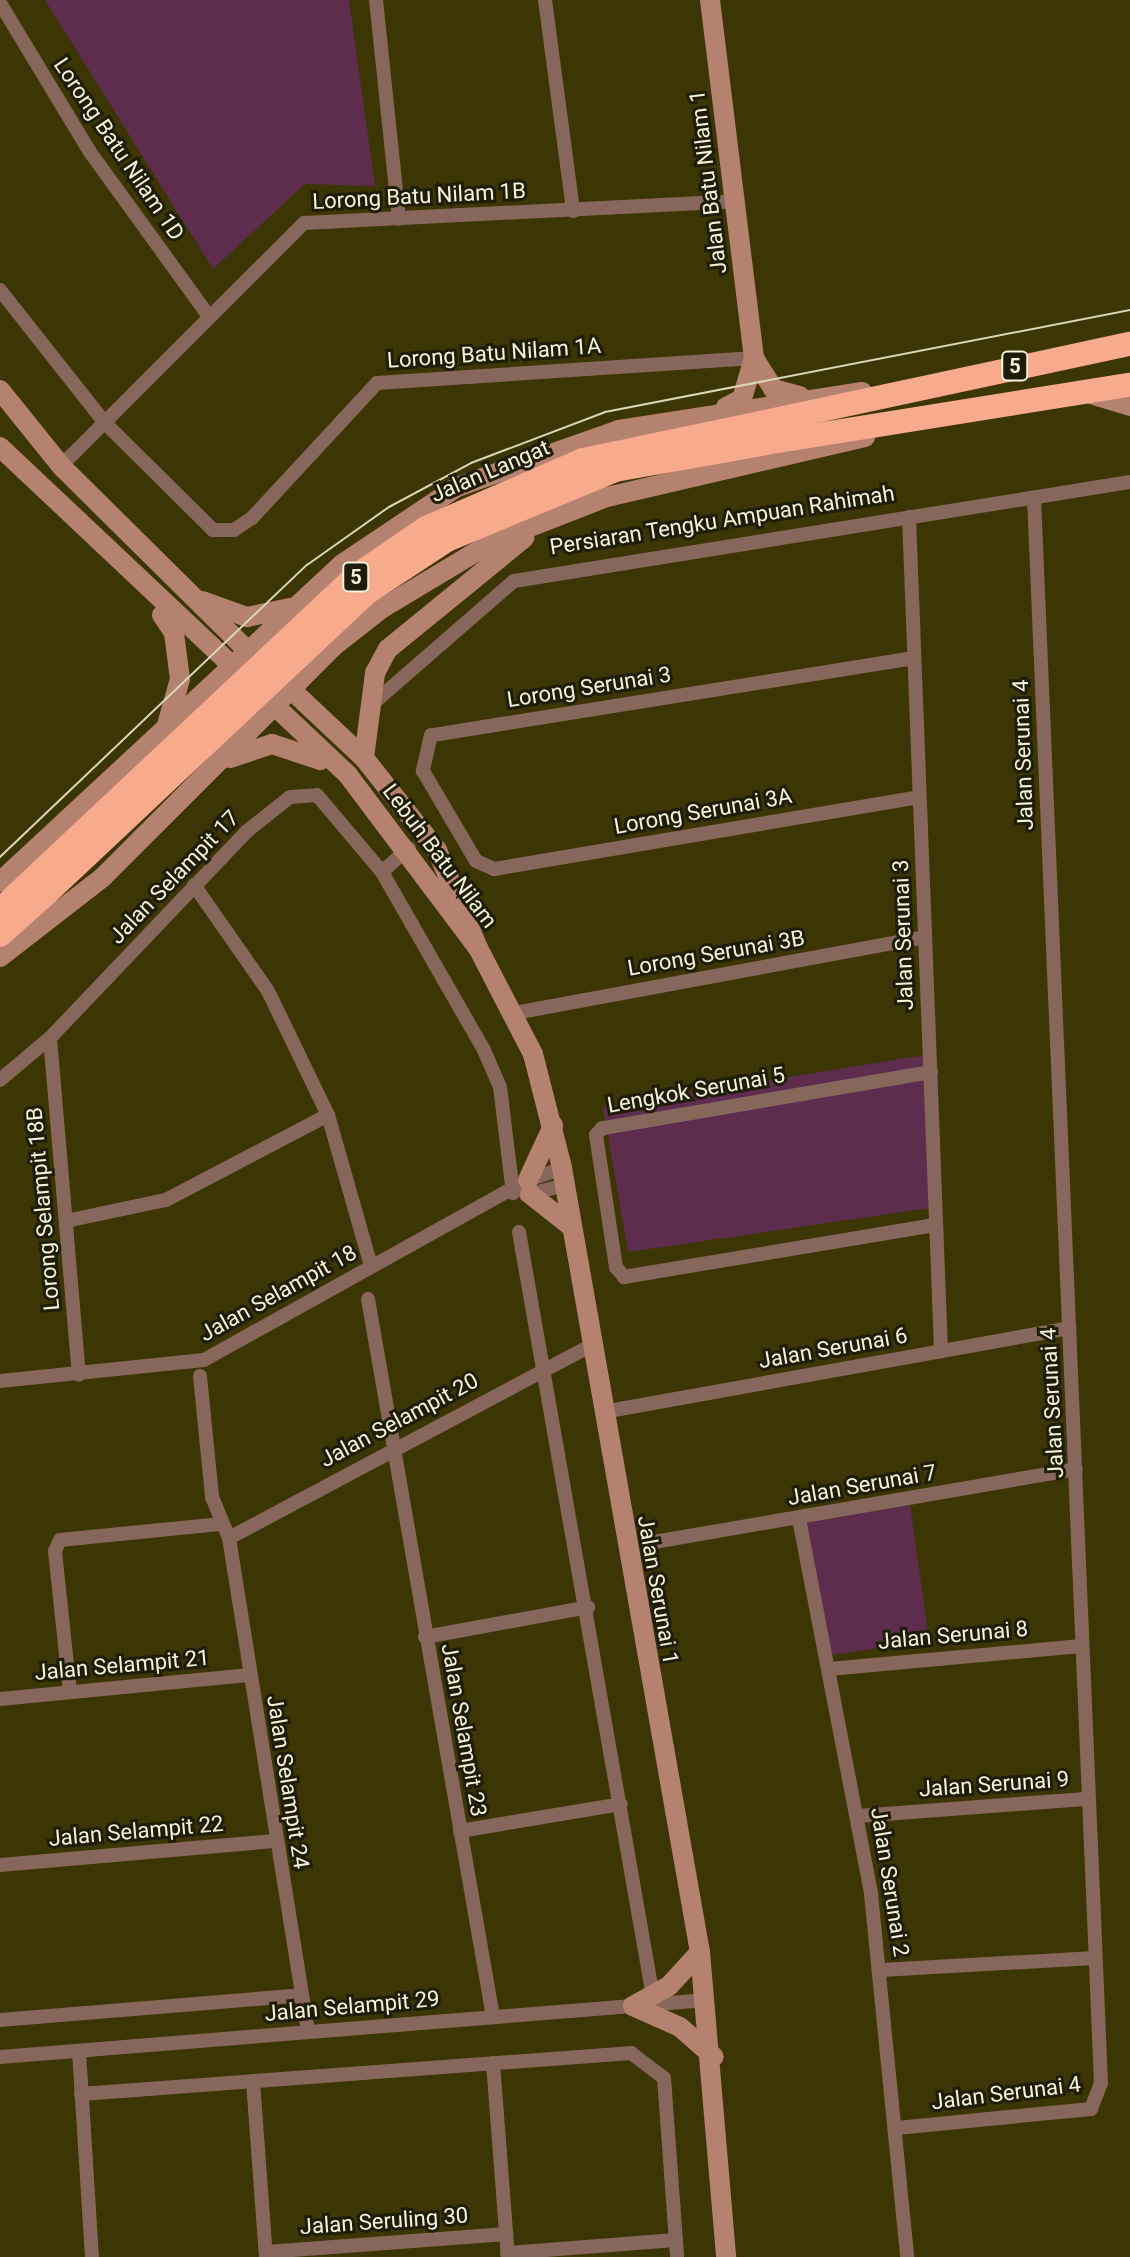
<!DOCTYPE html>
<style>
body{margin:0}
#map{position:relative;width:1130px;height:2257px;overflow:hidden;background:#3c3504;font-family:Roboto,sans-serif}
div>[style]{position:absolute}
.green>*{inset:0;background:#5e2d4e}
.street>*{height:14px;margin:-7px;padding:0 7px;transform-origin:7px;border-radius:7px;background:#87675b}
.secondary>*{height:20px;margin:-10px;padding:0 10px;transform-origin:10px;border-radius:10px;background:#b5826f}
.highway>*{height:24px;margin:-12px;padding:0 12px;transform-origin:12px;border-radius:12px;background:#f8aa8d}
.tram>*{height:2px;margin:-1px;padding:0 1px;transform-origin:1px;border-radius:1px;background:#dad6ba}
.highway-bridge>*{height:24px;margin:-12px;padding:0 12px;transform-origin:12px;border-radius:12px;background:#f8aa8d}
span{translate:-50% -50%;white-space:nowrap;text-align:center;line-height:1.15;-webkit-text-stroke:6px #1f1d0a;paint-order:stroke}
.shield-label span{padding:2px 6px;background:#1f1d0a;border:2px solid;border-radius:6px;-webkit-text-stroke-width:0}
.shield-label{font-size:20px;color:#f6f3db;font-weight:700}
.street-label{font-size:22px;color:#f6f3db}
</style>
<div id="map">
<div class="green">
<i style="clip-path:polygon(45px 0,349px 0,375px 186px,305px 184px,213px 269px)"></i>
<i style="clip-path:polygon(926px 1055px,930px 1208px,628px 1252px,603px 1107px)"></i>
<i style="clip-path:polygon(910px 1505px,929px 1640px,831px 1655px,805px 1523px)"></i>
</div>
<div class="street">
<i style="left:376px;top:0;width:220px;rotate:84deg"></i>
<i style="left:545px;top:0;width:213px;rotate:82.4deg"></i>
<i style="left:0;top:3px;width:174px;rotate:58.9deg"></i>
<i style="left:90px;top:152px;width:201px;rotate:54.1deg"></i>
<i style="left:0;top:290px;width:169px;rotate:51.7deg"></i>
<i style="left:105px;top:423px;width:152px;rotate:44.7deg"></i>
<i style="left:213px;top:530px;width:21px"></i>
<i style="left:234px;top:530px;width:22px;rotate:-34deg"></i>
<i style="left:252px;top:518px;width:184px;rotate:-47.2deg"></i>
<i style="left:377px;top:383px;width:378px;rotate:-3.8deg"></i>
<i style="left:61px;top:466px;width:344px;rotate:-45deg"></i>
<i style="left:304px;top:223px;width:432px;rotate:-2.9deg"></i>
<i style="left:909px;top:517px;width:835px;rotate:87.8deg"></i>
<i style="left:914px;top:658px;width:489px;rotate:170.9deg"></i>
<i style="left:431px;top:735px;width:37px;rotate:103deg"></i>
<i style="left:423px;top:771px;width:104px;rotate:59.5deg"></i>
<i style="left:476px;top:861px;width:20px;rotate:24deg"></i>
<i style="left:494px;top:869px;width:431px;rotate:-9.6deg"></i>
<i style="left:370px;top:706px;width:191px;rotate:-41deg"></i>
<i style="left:514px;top:581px;width:624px;rotate:-9.13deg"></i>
<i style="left:382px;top:872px;width:36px;rotate:-42deg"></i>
<i style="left:194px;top:885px;width:129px;rotate:55.1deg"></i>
<i style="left:268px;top:991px;width:138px;rotate:64.2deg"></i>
<i style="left:328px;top:1115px;width:157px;rotate:74.1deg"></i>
<i style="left:515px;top:1013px;width:417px;rotate:-10.5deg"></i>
<i style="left:50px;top:1038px;width:338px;rotate:85.1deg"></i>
<i style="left:931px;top:1072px;width:334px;rotate:170.3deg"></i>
<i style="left:602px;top:1128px;width:9px;rotate:131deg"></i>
<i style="left:596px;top:1135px;width:134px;rotate:81.4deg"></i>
<i style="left:616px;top:1267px;width:13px;rotate:51deg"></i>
<i style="left:624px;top:1277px;width:315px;rotate:-9.5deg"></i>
<i style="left:0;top:1080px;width:65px;rotate:-40deg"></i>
<i style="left:50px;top:1038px;width:284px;rotate:-46.4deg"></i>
<i style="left:246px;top:832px;width:56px;rotate:-38.5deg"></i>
<i style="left:290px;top:797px;width:27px;rotate:-4deg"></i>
<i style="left:317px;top:795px;width:101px;rotate:49.8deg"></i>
<i style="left:382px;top:872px;width:205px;rotate:60.2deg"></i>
<i style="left:484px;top:1050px;width:40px;rotate:66.6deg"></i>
<i style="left:500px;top:1087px;width:107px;rotate:83deg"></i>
<i style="left:526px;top:1195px;width:40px;rotate:-14.4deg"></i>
<i style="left:66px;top:1221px;width:102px;rotate:-11.9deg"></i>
<i style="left:166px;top:1200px;width:183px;rotate:-27.7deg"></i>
<i style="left:519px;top:1232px;width:777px;rotate:80.06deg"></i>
<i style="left:368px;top:1299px;width:729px;rotate:80.12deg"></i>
<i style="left:200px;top:1376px;width:122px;rotate:84.3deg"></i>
<i style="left:212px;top:1497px;width:44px;rotate:67.5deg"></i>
<i style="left:229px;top:1538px;width:500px;rotate:80.91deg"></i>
<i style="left:0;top:1381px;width:205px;rotate:-5.9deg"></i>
<i style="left:204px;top:1360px;width:371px;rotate:-29.1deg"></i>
<i style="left:528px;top:1180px;width:36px;rotate:-19deg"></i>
<i style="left:603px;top:1412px;width:474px;rotate:-10.2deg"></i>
<i style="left:799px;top:1519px;width:382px;rotate:79.1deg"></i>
<i style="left:871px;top:1894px;width:365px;rotate:84.3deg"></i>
<i style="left:229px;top:1538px;width:411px;rotate:-28deg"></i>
<i style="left:654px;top:1542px;width:428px;rotate:-9.8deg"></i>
<i style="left:425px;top:1637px;width:166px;rotate:-10.4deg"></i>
<i style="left:829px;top:1669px;width:253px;rotate:-5.2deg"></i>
<i style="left:70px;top:1692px;width:142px;rotate:-96.1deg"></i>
<i style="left:55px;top:1551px;width:12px;rotate:-66deg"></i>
<i style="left:60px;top:1540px;width:160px;rotate:-5.7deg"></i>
<i style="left:0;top:1699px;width:249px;rotate:-5.5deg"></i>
<i style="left:858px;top:1816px;width:228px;rotate:-4.3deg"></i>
<i style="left:460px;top:1831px;width:163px;rotate:-9.5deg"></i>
<i style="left:0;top:1865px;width:277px;rotate:-5deg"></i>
<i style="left:881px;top:1970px;width:214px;rotate:-3.2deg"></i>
<i style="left:0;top:2020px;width:302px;rotate:-4.7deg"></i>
<i style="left:79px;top:2051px;width:206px;rotate:86.4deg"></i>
<i style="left:0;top:2057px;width:709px;rotate:-4.61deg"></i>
<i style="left:493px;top:2063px;width:195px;rotate:85.6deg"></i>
<i style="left:253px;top:2081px;width:176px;rotate:85.8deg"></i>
<i style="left:81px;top:2094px;width:552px;rotate:-4.26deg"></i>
<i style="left:631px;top:2053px;width:41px;rotate:37.1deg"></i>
<i style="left:664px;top:2078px;width:179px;rotate:85.8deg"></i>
<i style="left:897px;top:2128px;width:195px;rotate:-5.6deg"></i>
<i style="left:1091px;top:2109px;width:28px;rotate:-69deg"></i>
<i style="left:1101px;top:2083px;width:1587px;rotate:-92.42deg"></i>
<i style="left:266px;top:2252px;width:241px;rotate:-4.3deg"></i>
<i style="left:507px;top:2253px;width:169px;rotate:-4.4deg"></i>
</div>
<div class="secondary">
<i style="left:710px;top:0;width:361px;rotate:83deg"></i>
<i style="left:754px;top:358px;width:43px;rotate:106.3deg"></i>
<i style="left:742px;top:399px;width:18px;rotate:153deg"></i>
<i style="left:754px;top:358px;width:36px;rotate:58deg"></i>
<i style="left:773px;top:389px;width:28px;rotate:15deg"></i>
<i style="left:0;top:390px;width:97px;rotate:51.2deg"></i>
<i style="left:61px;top:466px;width:274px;rotate:44.7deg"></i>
<i style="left:1087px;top:393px;width:45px;rotate:16.8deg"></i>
<i style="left:0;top:447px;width:478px;rotate:43.3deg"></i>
<i style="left:348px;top:775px;width:216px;rotate:53.1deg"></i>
<i style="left:478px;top:948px;width:119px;rotate:62.6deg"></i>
<i style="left:533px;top:1054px;width:118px;rotate:75.7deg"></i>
<i style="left:562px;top:1168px;width:796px;rotate:80.02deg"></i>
<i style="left:700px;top:1952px;width:306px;rotate:85.1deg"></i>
<i style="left:202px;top:601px;width:48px;rotate:19.6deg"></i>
<i style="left:247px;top:617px;width:44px;rotate:-11.8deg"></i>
<i style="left:162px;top:615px;width:22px;rotate:56deg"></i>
<i style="left:174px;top:633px;width:46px;rotate:82.6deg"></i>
<i style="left:180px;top:679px;width:48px;rotate:105.8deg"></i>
<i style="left:283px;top:682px;width:111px;rotate:43.2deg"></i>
<i style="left:364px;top:758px;width:117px;rotate:51.6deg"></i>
<i style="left:437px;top:850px;width:106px;rotate:67.3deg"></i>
<i style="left:230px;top:758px;width:44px;rotate:-18.4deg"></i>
<i style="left:272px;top:744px;width:51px;rotate:18.4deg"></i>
<i style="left:364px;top:758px;width:86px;rotate:-82.6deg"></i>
<i style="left:375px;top:673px;width:27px;rotate:-62deg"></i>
<i style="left:388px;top:649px;width:176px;rotate:-39.2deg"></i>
<i style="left:0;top:882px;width:467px;rotate:-42.9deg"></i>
<i style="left:342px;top:564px;width:138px;rotate:-33.8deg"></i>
<i style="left:457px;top:487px;width:172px;rotate:-19.4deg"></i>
<i style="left:619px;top:430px;width:246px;rotate:-8.9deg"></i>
<i style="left:0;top:957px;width:130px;rotate:-37.8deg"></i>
<i style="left:103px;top:877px;width:327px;rotate:-45deg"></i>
<i style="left:334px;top:646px;width:60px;rotate:-38.2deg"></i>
<i style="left:381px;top:609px;width:132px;rotate:-31deg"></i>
<i style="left:494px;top:541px;width:121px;rotate:-21.3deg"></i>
<i style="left:607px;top:497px;width:265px;rotate:-13.1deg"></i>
<i style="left:528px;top:1180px;width:60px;rotate:-65.2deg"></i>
<i style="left:530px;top:1194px;width:53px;rotate:38.2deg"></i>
<i style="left:633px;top:2006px;width:51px;rotate:24.1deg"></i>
<i style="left:680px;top:2027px;width:45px;rotate:41.4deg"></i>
<i style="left:633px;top:2006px;width:41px;rotate:-29.1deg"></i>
<i style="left:669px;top:1986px;width:46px;rotate:-47.6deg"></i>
</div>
<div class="highway">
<i style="left:765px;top:422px;width:373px;rotate:-12.1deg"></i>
<i style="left:766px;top:443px;width:369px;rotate:-9.1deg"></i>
<i style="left:0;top:910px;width:45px;rotate:-43.2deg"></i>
<i style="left:0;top:935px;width:63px;rotate:-41.8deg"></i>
</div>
<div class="tram">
<i style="left:0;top:857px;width:424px;rotate:-43.6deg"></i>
<i style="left:307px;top:565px;width:100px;rotate:-35.3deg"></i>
<i style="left:389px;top:507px;width:93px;rotate:-28.2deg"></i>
<i style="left:471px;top:463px;width:143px;rotate:-20.8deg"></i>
<i style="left:605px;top:412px;width:535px;rotate:-10.99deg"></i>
</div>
<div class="highway-bridge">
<i style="left:33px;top:879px;width:443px;rotate:-43.2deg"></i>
<i style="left:356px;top:576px;width:85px;rotate:-34.4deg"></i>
<i style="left:426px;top:528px;width:171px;rotate:-23.4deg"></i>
<i style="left:583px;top:460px;width:186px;rotate:-11.8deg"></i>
<i style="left:47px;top:893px;width:440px;rotate:-43.2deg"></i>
<i style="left:368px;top:592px;width:95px;rotate:-33.4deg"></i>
<i style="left:447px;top:540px;width:182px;rotate:-22.6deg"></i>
<i style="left:615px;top:470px;width:153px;rotate:-10.1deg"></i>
</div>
<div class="shield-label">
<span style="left:1015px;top:366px">5</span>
<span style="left:356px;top:577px">5</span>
</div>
<div class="street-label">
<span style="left:119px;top:149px;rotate:56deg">Lorong Batu Nilam 1D</span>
<span style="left:708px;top:182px;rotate:-97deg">Jalan Batu Nilam 1</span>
<span style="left:419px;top:196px;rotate:-3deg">Lorong Batu Nilam 1B</span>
<span style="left:494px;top:353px;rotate:-4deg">Lorong Batu Nilam 1A</span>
<span style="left:490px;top:471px;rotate:-23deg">Jalan Langat</span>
<span style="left:722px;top:520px;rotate:-9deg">Persiaran Tengku Ampuan Rahimah</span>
<span style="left:589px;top:687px;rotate:-9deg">Lorong Serunai 3</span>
<span style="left:1023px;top:755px;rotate:-92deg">Jalan Serunai 4</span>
<span style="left:703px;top:811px;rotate:-10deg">Lorong Serunai 3A</span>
<span style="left:440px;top:856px;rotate:53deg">Lebuh Batu Nilam</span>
<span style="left:174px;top:877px;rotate:-46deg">Jalan Selampit 17</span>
<span style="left:903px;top:935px;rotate:-92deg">Jalan Serunai 3</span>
<span style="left:716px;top:953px;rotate:-10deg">Lorong Serunai 3B</span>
<span style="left:696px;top:1090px;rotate:-10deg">Lengkok Serunai 5</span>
<span style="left:43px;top:1209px;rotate:-95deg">Lorong Selampit 18B</span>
<span style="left:278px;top:1293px;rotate:-29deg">Jalan Selampit 18</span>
<span style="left:833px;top:1348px;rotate:-10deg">Jalan Serunai 6</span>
<span style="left:1052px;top:1403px;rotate:-93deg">Jalan Serunai 4</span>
<span style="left:399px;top:1420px;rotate:-28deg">Jalan Selampit 20</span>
<span style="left:862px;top:1485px;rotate:-10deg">Jalan Serunai 7</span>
<span style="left:658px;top:1590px;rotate:80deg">Jalan Serunai 1</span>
<span style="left:953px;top:1635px;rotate:-5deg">Jalan Serunai 8</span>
<span style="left:122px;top:1665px;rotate:-5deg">Jalan Selampit 21</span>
<span style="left:464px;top:1730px;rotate:80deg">Jalan Selampit 23</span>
<span style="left:288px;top:1782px;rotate:81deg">Jalan Selampit 24</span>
<span style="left:994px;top:1784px;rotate:-4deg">Jalan Serunai 9</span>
<span style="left:136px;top:1831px;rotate:-5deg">Jalan Selampit 22</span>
<span style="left:890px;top:1882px;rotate:81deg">Jalan Serunai 2</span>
<span style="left:352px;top:2006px;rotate:-5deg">Jalan Selampit 29</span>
<span style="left:1006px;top:2093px;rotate:-7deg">Jalan Serunai 4</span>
<span style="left:384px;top:2221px;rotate:-4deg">Jalan Seruling 30</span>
</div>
</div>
